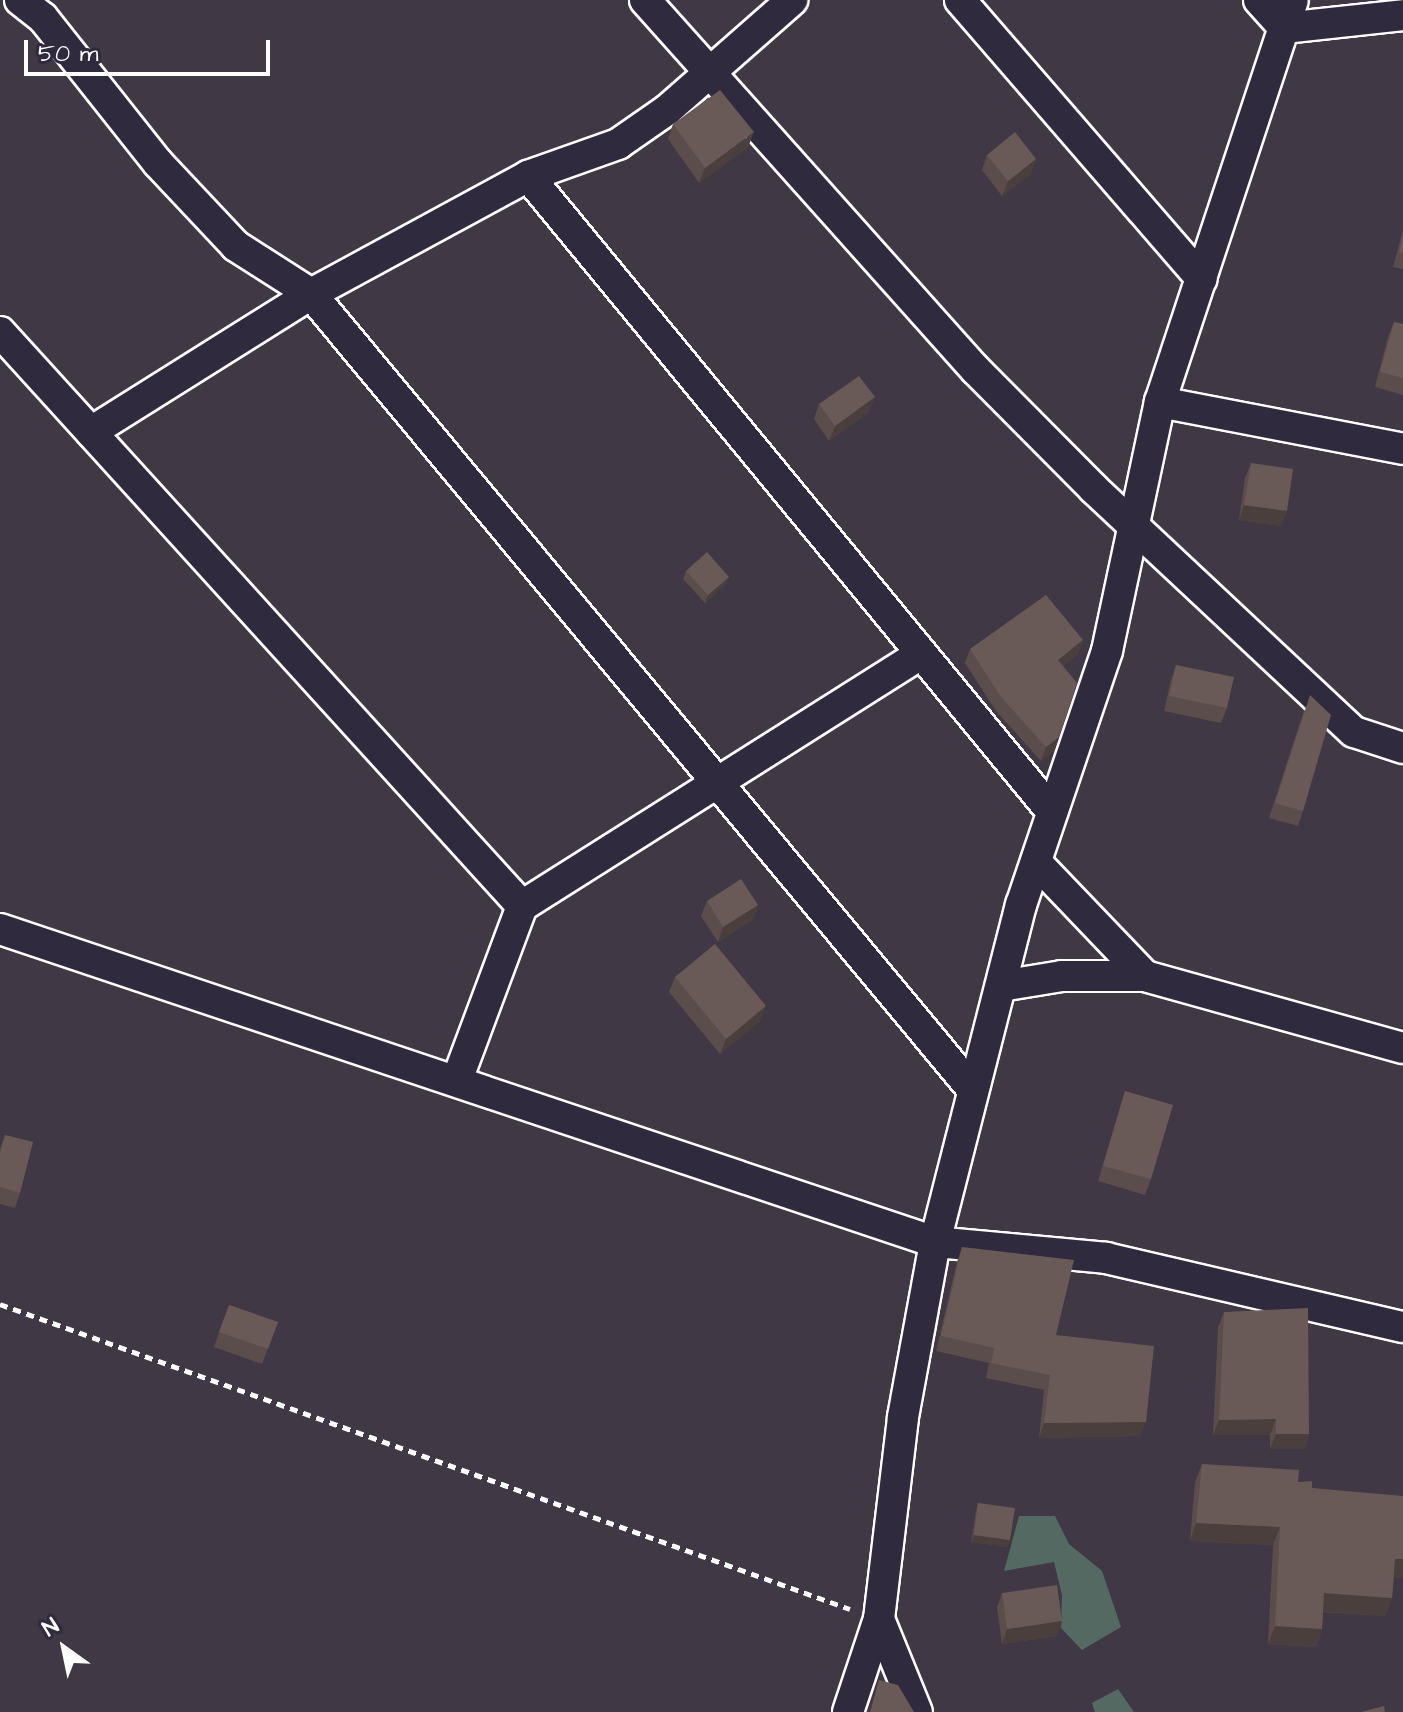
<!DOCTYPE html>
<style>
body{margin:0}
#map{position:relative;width:1403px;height:1712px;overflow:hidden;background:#403845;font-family:"Architects Daughter",sans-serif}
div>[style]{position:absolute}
.green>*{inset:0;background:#556963}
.path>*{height:5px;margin-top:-2.5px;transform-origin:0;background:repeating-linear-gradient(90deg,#fff 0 8px,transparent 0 14px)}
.roads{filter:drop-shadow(2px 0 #fff) drop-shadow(-2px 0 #fff) drop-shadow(0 2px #fff) drop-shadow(0 -2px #fff)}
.minor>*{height:30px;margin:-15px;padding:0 15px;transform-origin:15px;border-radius:15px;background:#2f2a3d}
.wall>*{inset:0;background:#5a4d4b}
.shaded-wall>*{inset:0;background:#4a3f3d}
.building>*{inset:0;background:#695a57}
span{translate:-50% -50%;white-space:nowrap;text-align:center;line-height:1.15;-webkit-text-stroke:7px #2f2a3d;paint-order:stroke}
.north{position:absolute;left:24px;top:1608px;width:80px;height:80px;-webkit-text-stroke:6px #2f2a3d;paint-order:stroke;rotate:327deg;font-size:22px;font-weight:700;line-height:32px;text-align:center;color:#fff}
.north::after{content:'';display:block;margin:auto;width:28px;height:36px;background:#fff;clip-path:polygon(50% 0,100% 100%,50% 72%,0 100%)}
.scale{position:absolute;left:24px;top:40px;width:246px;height:36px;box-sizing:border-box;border:4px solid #fff;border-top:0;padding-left:10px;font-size:24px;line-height:28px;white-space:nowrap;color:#fff;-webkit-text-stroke:6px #2f2a3d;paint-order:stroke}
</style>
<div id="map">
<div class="green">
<i style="clip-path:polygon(1019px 1516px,1055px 1516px,1069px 1544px,1102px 1571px,1121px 1627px,1082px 1650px,1061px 1628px,1062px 1595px,1054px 1562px,1004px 1571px)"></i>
<i style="clip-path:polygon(1118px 1689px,1134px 1712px,1095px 1712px,1092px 1703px)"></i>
</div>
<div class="path">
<i style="left:0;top:1304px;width:903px;rotate:19.74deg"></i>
</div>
<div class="roads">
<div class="minor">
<i style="left:20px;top:0;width:29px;rotate:38deg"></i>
<i style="left:43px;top:18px;width:185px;rotate:51.6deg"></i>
<i style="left:158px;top:163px;width:114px;rotate:46.8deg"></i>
<i style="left:236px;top:246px;width:89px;rotate:32.6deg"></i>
<i style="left:311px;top:294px;width:1035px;rotate:50.25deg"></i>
<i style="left:645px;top:0;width:496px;rotate:48.2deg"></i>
<i style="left:976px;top:370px;width:166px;rotate:45.2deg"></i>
<i style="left:1093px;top:488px;width:357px;rotate:43.1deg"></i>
<i style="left:1354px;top:732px;width:52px;rotate:18.1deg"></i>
<i style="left:960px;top:0;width:369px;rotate:49.1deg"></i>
<i style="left:1259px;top:0;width:38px;rotate:48deg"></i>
<i style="left:1284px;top:28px;width:120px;rotate:-6.2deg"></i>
<i style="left:528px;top:176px;width:824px;rotate:50.51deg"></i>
<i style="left:0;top:332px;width:776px;rotate:47.72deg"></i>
<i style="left:1160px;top:402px;width:248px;rotate:10.9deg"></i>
<i style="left:91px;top:432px;width:260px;rotate:-32.1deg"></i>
<i style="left:311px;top:294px;width:247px;rotate:-28.5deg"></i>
<i style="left:528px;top:176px;width:96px;rotate:-19.6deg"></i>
<i style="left:618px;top:144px;width:60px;rotate:-34.8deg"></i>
<i style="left:667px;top:110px;width:167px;rotate:-41.3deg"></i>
<i style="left:1036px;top:862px;width:158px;rotate:46.3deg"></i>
<i style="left:0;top:929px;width:986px;rotate:18.51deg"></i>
<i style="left:935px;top:1242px;width:172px;rotate:5.3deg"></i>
<i style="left:1106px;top:1258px;width:305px;rotate:13.1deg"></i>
<i style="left:1001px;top:986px;width:62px;rotate:-9.3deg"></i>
<i style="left:1062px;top:976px;width:83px"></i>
<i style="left:1145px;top:976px;width:268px;rotate:15.6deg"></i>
<i style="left:457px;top:1080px;width:186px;rotate:-69.5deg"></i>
<i style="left:522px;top:906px;width:471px;rotate:-32.3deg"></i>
<i style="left:879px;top:1619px;width:100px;rotate:67.8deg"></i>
<i style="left:848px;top:1712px;width:98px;rotate:-71.6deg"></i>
<i style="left:879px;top:1619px;width:203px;rotate:-83.2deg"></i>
<i style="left:903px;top:1417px;width:178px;rotate:-79.6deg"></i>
<i style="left:935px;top:1242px;width:348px;rotate:-75.7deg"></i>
<i style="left:1021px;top:905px;width:268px;rotate:-71.3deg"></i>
<i style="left:1107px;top:651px;width:255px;rotate:-78deg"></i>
<i style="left:1160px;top:402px;width:423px;rotate:-71.7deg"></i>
</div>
</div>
<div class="wall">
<i style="clip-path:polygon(673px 124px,748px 147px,699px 183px,668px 139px)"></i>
<i style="clip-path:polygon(987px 155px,1031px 174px,1002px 196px,982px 170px)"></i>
<i style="clip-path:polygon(1403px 230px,1403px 269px,1393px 267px)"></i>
<i style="clip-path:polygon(1394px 322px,1403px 324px,1403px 395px,1375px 387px,1388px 337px)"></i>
<i style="clip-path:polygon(819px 404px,869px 412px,829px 441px,814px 419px)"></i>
<i style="clip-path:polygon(1251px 463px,1287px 511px,1281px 526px,1239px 520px,1245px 478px)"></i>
<i style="clip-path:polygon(686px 571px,726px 584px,705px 603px,683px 579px)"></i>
<i style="clip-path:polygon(970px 649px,1078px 654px,1063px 666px,1054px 751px,1041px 761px,996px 711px,965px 663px)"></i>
<i style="clip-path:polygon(1176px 665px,1227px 708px,1221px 723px,1164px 711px,1171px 680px)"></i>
<i style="clip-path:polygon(1304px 710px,1303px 811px,1298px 826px,1269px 818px)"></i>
<i style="clip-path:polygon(707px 901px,758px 905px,752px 920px,718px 942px,701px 916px)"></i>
<i style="clip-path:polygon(675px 977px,760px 1021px,720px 1054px,669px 992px)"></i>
<i style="clip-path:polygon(1125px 1091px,1151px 1179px,1145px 1195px,1098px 1181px)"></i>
<i style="clip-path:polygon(5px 1135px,20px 1193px,15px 1208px,0 1204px,0 1149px)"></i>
<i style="clip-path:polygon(962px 1247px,1056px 1335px,1140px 1436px,1039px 1438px,1044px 1390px,986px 1378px,989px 1363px,936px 1351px,957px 1262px)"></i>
<i style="clip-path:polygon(229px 1305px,278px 1322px,262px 1364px,214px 1347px)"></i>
<i style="clip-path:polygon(1224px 1312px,1309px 1434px,1304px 1449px,1270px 1449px,1270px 1435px,1213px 1435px,1218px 1327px)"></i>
<i style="clip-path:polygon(1202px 1464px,1298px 1482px,1312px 1488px,1403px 1578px,1394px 1577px,1392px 1598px,1385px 1616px,1323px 1612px,1322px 1629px,1316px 1647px,1268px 1644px,1273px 1545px,1190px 1541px,1195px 1482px)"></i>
<i style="clip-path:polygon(978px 1503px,1010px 1540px,1007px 1547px,971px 1542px,976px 1511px)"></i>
<i style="clip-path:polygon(1002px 1593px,1057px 1636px,1002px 1644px,997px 1608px)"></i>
</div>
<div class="shaded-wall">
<i style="clip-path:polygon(754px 132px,748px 147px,699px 183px,705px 168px)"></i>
<i style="clip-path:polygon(1036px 159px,1031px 174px,1002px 196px,1008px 181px)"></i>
<i style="clip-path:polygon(875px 397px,869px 412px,829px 441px,835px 426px)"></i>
<i style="clip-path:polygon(1244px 505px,1287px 511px,1281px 526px,1239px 520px)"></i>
<i style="clip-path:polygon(729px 577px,726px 584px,705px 603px,708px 595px)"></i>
<i style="clip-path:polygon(1083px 640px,1078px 654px,1053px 674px,1058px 660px)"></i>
<i style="clip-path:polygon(1059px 737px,1054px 751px,1041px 761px,1046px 747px)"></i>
<i style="clip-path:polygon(758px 905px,752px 920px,718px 942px,723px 927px)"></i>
<i style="clip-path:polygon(766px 1006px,760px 1021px,720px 1054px,726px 1039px)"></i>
<i style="clip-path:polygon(1276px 1419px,1270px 1435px,1213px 1435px,1219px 1420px)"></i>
<i style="clip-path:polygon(1146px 1422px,1140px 1436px,1039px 1438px,1044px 1423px)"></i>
<i style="clip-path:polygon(1276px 1434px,1309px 1434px,1304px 1449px,1270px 1449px)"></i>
<i style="clip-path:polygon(1196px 1523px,1280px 1527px,1273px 1545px,1190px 1541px)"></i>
<i style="clip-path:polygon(974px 1535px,1010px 1540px,1007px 1547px,971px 1542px)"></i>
<i style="clip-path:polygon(1395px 1559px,1403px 1559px,1403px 1578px,1389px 1577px)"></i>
<i style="clip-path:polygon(1324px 1593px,1392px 1598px,1385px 1616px,1318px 1611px)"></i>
<i style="clip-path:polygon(1062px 1621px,1057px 1636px,1002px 1644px,1007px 1629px)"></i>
<i style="clip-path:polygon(1275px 1626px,1322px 1629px,1316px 1647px,1268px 1644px)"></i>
</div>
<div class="building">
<i style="clip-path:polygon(720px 90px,754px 132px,705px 168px,673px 124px)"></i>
<i style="clip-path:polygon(1015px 132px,1036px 159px,1008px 181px,987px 155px)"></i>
<i style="clip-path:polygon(1403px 236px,1403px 253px,1399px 252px)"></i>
<i style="clip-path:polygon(1394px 322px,1403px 324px,1403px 378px,1380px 372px)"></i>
<i style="clip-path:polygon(859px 376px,875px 397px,835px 426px,819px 404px)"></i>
<i style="clip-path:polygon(1251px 463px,1293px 469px,1287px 511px,1244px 505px)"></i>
<i style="clip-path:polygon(707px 552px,729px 577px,708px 595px,686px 571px)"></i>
<i style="clip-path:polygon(1046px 595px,1083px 640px,1058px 660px,1077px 683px,1059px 737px,1046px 747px,1001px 697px,970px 649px)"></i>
<i style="clip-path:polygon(1176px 665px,1234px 677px,1227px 708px,1169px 696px)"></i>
<i style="clip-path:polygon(1310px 695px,1331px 715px,1303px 811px,1275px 803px)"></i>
<i style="clip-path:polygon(741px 879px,758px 905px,723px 927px,707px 901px)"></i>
<i style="clip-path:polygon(715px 944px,766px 1006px,726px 1039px,675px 977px)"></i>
<i style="clip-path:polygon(1125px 1091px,1173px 1105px,1151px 1179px,1103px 1166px)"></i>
<i style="clip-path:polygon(5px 1135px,33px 1142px,20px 1193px,0 1187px,0 1154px)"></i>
<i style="clip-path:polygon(962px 1247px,1074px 1260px,1056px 1335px,1154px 1346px,1146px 1422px,1044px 1423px,1050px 1375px,991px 1363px,994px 1348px,941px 1336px)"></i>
<i style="clip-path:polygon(229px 1305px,278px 1322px,268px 1349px,219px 1332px)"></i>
<i style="clip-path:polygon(1308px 1308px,1309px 1434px,1276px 1434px,1276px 1419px,1219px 1420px,1224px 1312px)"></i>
<i style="clip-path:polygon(1202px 1464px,1299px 1470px,1298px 1482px,1312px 1481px,1312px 1488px,1403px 1496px,1403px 1559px,1395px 1559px,1392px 1598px,1324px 1593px,1322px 1629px,1275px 1626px,1280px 1527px,1196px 1523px)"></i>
<i style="clip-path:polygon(978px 1503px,1015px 1508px,1010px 1540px,974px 1535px)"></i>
<i style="clip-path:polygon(1057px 1585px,1062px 1621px,1007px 1629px,1002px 1593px)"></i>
<i style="clip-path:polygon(879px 1680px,898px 1685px,914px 1712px,870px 1712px)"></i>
<i style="clip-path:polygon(1384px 1706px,1385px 1712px,1361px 1712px)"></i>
</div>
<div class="north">N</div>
<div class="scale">50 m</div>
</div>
